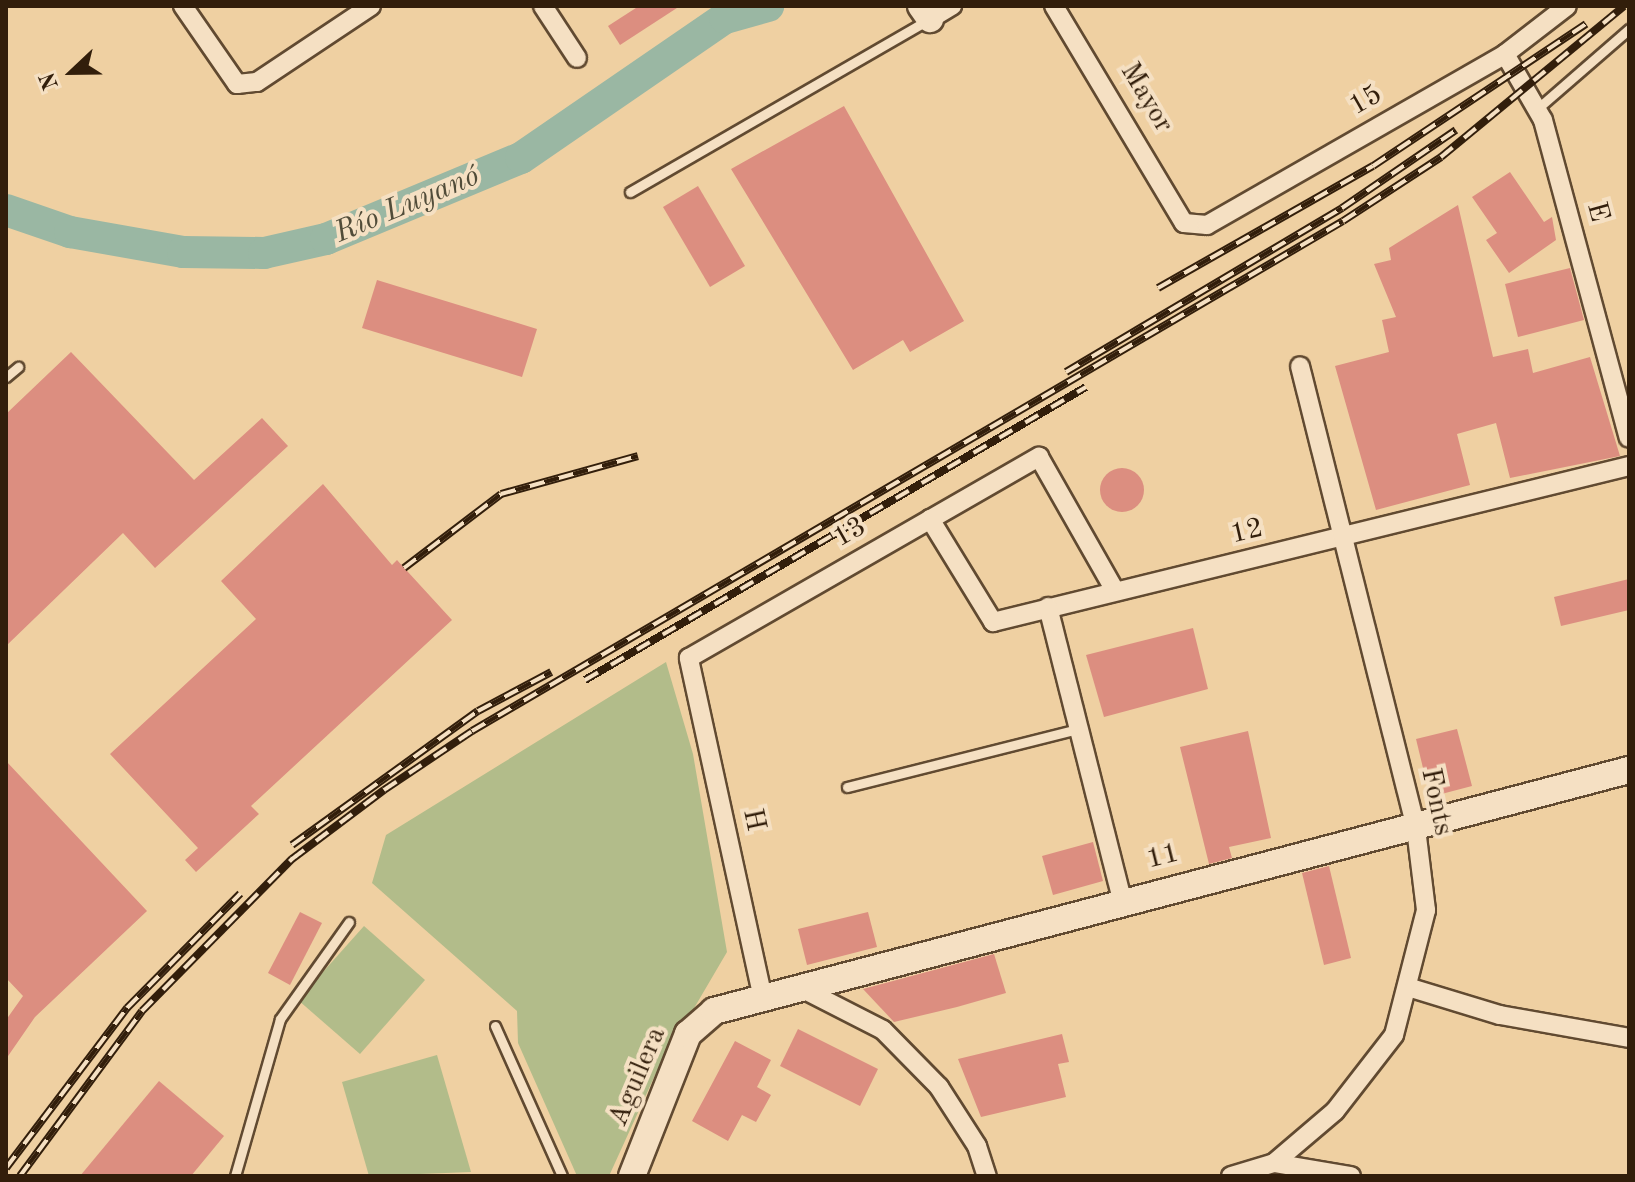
<!DOCTYPE html>
<meta charset="utf-8">
<style>
body{margin:0}
#map{position:relative;width:1635px;height:1182px;overflow:hidden;background:#efd0a2;font-family:"Old Standard TT",serif}
div>[style]{position:absolute}
.green>*{inset:0;background:#b2bc8a}
.river>*{height:32px;margin:-16px;padding:0 16px;transform-origin:16px;border-radius:16px;background:#9ab7a3}
.building>*{inset:0;background:#dc8e80}
.round{border-radius:50%}
.roads{filter:drop-shadow(2px 0 #614a31) drop-shadow(-2px 0 #614a31) drop-shadow(0 2px #614a31) drop-shadow(0 -2px #614a31)}
.lane>*{height:9px;margin:-4.5px;padding:0 4.5px;transform-origin:4.5px;border-radius:4.5px;background:#f5e0c3}
.street>*{height:18px;margin:-9px;padding:0 9px;transform-origin:9px;border-radius:9px;background:#f5e0c3}
.secondary>*{height:26px;margin:-13px;padding:0 13px;transform-origin:13px;border-radius:13px;background:#f5e0c3}
.rail>*{height:8px;margin-top:-4px;transform-origin:0;background:repeating-linear-gradient(90deg,#f5e0c3 0 15px,#321e0b 0 30px);box-sizing:border-box;border-block:2px solid #321e0b}
span{translate:-50% -50%;white-space:nowrap;text-align:center;line-height:1.15;-webkit-text-stroke:8px #f5e0c3;paint-order:stroke}
.street-label{font-size:28px;color:#321e0b}
.water-label{font-size:30px;color:#514c39;font-style:italic}
.frame{position:absolute;inset:0;border:8px solid #321e0b;pointer-events:none}
.north{position:absolute;left:32px;top:32px;width:80px;height:80px;-webkit-text-stroke:6px #f5e0c3;paint-order:stroke;rotate:248deg;font-size:22px;font-weight:700;line-height:32px;text-align:center;color:#321e0b}
.north::after{content:'';display:block;margin:auto;width:28px;height:36px;background:#321e0b;clip-path:polygon(50% 0,100% 100%,50% 72%,0 100%)}
</style>
<div id="map">
<div class="green">
<i style="clip-path:polygon(666px 662px,693px 754px,727px 952px,656px 1073px,609px 1176px,577px 1176px,518px 1043px,517px 1011px,372px 883px,386px 835px)"></i>
<i style="clip-path:polygon(364px 926px,425px 980px,360px 1054px,298px 1000px)"></i>
<i style="clip-path:polygon(437px 1055px,471px 1172px,369px 1176px,342px 1082px)"></i>
</div>
<div class="river">
<i style="left:6px;top:210px;width:68px;rotate:19deg"></i>
<i style="left:70px;top:232px;width:115px;rotate:10deg"></i>
<i style="left:183px;top:252px;width:81px;rotate:0.7deg"></i>
<i style="left:264px;top:253px;width:64px;rotate:-12.7deg"></i>
<i style="left:326px;top:239px;width:211px;rotate:-22.6deg"></i>
<i style="left:521px;top:158px;width:247px;rotate:-34.5deg"></i>
<i style="left:725px;top:18px;width:45px;rotate:-15.6deg"></i>
</div>
<div class="building">
<i style="clip-path:polygon(639px 6px,680px 6px,620px 45px,608px 26px)"></i>
<i style="clip-path:polygon(844px 106px,964px 321px,910px 352px,903px 340px,853px 370px,731px 169px)"></i>
<i style="clip-path:polygon(1510px 172px,1544px 222px,1552px 217px,1556px 240px,1509px 273px,1486px 240px,1497px 233px,1472px 197px)"></i>
<i style="clip-path:polygon(698px 186px,745px 266px,710px 287px,663px 207px)"></i>
<i style="clip-path:polygon(1458px 205px,1493px 357px,1528px 349px,1533px 373px,1590px 357px,1620px 456px,1510px 478px,1496px 423px,1457px 434px,1470px 485px,1376px 510px,1335px 366px,1389px 352px,1382px 320px,1396px 317px,1374px 264px,1391px 260px,1389px 248px)"></i>
<i style="clip-path:polygon(1570px 268px,1584px 320px,1518px 337px,1505px 284px)"></i>
<i style="clip-path:polygon(377px 280px,537px 329px,522px 377px,362px 328px)"></i>
<i style="clip-path:polygon(71px 352px,194px 480px,262px 418px,288px 446px,155px 568px,123px 533px,6px 646px,6px 414px)"></i>
<i class="round" style="left:1100px;top:468px;width:44px;height:44px"></i>
<i style="clip-path:polygon(323px 484px,392px 565px,397px 560px,452px 620px,251px 806px,259px 814px,196px 872px,185px 860px,198px 848px,110px 754px,256px 619px,221px 581px)"></i>
<i style="clip-path:polygon(1629px 579px,1629px 610px,1561px 626px,1554px 597px)"></i>
<i style="clip-path:polygon(1193px 628px,1208px 689px,1104px 717px,1086px 655px)"></i>
<i style="clip-path:polygon(1457px 729px,1472px 786px,1430px 797px,1416px 739px)"></i>
<i style="clip-path:polygon(1248px 731px,1271px 838px,1229px 847px,1232px 858px,1209px 864px,1180px 747px)"></i>
<i style="clip-path:polygon(6px 761px,147px 911px,35px 1017px,6px 1059px,6px 1020px,23px 996px,6px 978px)"></i>
<i style="clip-path:polygon(1093px 842px,1103px 881px,1053px 895px,1042px 856px)"></i>
<i style="clip-path:polygon(1329px 866px,1351px 958px,1324px 965px,1302px 873px)"></i>
<i style="clip-path:polygon(300px 912px,322px 923px,290px 985px,268px 973px)"></i>
<i style="clip-path:polygon(868px 912px,877px 947px,807px 965px,798px 929px)"></i>
<i style="clip-path:polygon(994px 954px,1006px 993px,957px 1007px,894px 1022px,863px 989px)"></i>
<i style="clip-path:polygon(798px 1029px,878px 1069px,860px 1106px,780px 1066px)"></i>
<i style="clip-path:polygon(1062px 1034px,1069px 1062px,1058px 1064px,1066px 1097px,981px 1117px,958px 1059px)"></i>
<i style="clip-path:polygon(735px 1041px,771px 1060px,757px 1087px,771px 1095px,756px 1122px,742px 1115px,728px 1141px,692px 1121px)"></i>
<i style="clip-path:polygon(159px 1081px,224px 1136px,191px 1176px,80px 1176px)"></i>
</div>
<div class="roads">
<div class="lane">
<i style="left:1537px;top:109px;width:122px;rotate:-41deg"></i>
<i style="left:630px;top:192px;width:344px;rotate:-30deg"></i>
<i style="left:6px;top:377px;width:16px;rotate:-40deg"></i>
<i style="left:847px;top:787px;width:238px;rotate:-14.1deg"></i>
<i style="left:495px;top:1026px;width:164px;rotate:65.9deg"></i>
<i style="left:235px;top:1176px;width:163px;rotate:-74deg"></i>
<i style="left:280px;top:1019px;width:119px;rotate:-54.6deg"></i>
</div>
<div class="street">
<i style="left:183px;top:6px;width:95px;rotate:55.3deg"></i>
<i style="left:237px;top:84px;width:20px;rotate:-6deg"></i>
<i style="left:257px;top:82px;width:137px;rotate:-33.7deg"></i>
<i style="left:543px;top:6px;width:62px;rotate:56.8deg"></i>
<i style="left:1054px;top:6px;width:253px;rotate:59.1deg"></i>
<i style="left:1184px;top:223px;width:23px;rotate:5deg"></i>
<i style="left:1207px;top:225px;width:344px;rotate:-29.8deg"></i>
<i style="left:1505px;top:54px;width:78px;rotate:-37.7deg"></i>
<i style="left:930px;top:19px;width:26px;rotate:-31deg"></i>
<i style="left:1505px;top:54px;width:76px;rotate:60.1deg"></i>
<i style="left:1543px;top:120px;width:329px;rotate:74.9deg"></i>
<i style="left:930px;top:519px;width:121px;rotate:58.5deg"></i>
<i style="left:993px;top:622px;width:655px;rotate:-13.78deg"></i>
<i style="left:1048px;top:607px;width:302px;rotate:75.8deg"></i>
<i style="left:799px;top:987px;width:94px;rotate:27.1deg"></i>
<i style="left:883px;top:1030px;width:80px;rotate:45.5deg"></i>
<i style="left:939px;top:1087px;width:70px;rotate:57.2deg"></i>
<i style="left:977px;top:1146px;width:32px;rotate:72deg"></i>
<i style="left:1411px;top:988px;width:93px;rotate:16.9deg"></i>
<i style="left:1500px;top:1015px;width:131px;rotate:10.1deg"></i>
<i style="left:762px;top:994px;width:344px;rotate:-102.3deg"></i>
<i style="left:689px;top:658px;width:404px;rotate:-29.9deg"></i>
<i style="left:1039px;top:457px;width:154px;rotate:60.4deg"></i>
<i style="left:1274px;top:1163px;width:78px;rotate:9.6deg"></i>
<i style="left:1231px;top:1176px;width:45px;rotate:-16.8deg"></i>
<i style="left:1274px;top:1163px;width:80px;rotate:-40.4deg"></i>
<i style="left:1335px;top:1111px;width:96px;rotate:-52.2deg"></i>
<i style="left:1394px;top:1035px;width:129px;rotate:-75.6deg"></i>
<i style="left:1426px;top:910px;width:83px;rotate:-97deg"></i>
<i style="left:1416px;top:828px;width:476px;rotate:-104.1deg"></i>
</div>
<div class="secondary">
<i style="left:921px;top:6px;width:16px;rotate:55deg"></i>
<i style="left:632px;top:1176px;width:153px;rotate:-68.5deg"></i>
<i style="left:688px;top:1034px;width:35px;rotate:-41deg"></i>
<i style="left:714px;top:1011px;width:946px;rotate:-14.76deg"></i>
</div>
</div>
<div class="rail">
<i style="left:1158px;top:288px;width:247px;rotate:-29.6deg"></i>
<i style="left:1373px;top:166px;width:256px;rotate:-33.7deg"></i>
<i style="left:1066px;top:372px;width:321px;rotate:-30.7deg"></i>
<i style="left:1342px;top:208px;width:138px;rotate:-34.4deg"></i>
<i style="left:404px;top:568px;width:122px;rotate:-37.3deg"></i>
<i style="left:501px;top:494px;width:142px;rotate:-15.5deg"></i>
<i style="left:585px;top:680px;width:580px;rotate:-30.32deg"></i>
<i style="left:292px;top:845px;width:229px;rotate:-35.8deg"></i>
<i style="left:478px;top:711px;width:83px;rotate:-28.1deg"></i>
<i style="left:6px;top:1168px;width:201px;rotate:-52.9deg"></i>
<i style="left:127px;top:1008px;width:161px;rotate:-45.3deg"></i>
<i style="left:20px;top:1176px;width:205px;rotate:-53.5deg"></i>
<i style="left:142px;top:1011px;width:214px;rotate:-45.4deg"></i>
<i style="left:292px;top:859px;width:115px;rotate:-36.9deg"></i>
<i style="left:384px;top:790px;width:106px;rotate:-33.8deg"></i>
<i style="left:472px;top:731px;width:1009px;rotate:-30.35deg"></i>
<i style="left:1343px;top:221px;width:117px;rotate:-33.1deg"></i>
<i style="left:1441px;top:157px;width:237px;rotate:-39.5deg"></i>
</div>
<div class="street-label">
<span style="left:1146px;top:98px;rotate:59deg">Mayor</span>
<span style="left:1366px;top:101px;rotate:-30deg">15</span>
<span style="left:1597px;top:212px;rotate:75deg">E</span>
<span style="left:1247px;top:532px;rotate:-13deg">12</span>
<span style="left:850px;top:533px;rotate:-30deg">13</span>
<span style="left:1436px;top:802px;rotate:78deg">Fonts</span>
<span style="left:753px;top:820px;rotate:78deg">H</span>
<span style="left:1163px;top:857px;rotate:-14deg">11</span>
<span style="left:638px;top:1077px;rotate:-67deg">Aguilera</span>
</div>
<div class="water-label">
<span style="left:407px;top:205px;rotate:-23deg">Río Luyanó</span>
</div>
<div class="frame"></div>
<div class="north">N</div>
</div>
